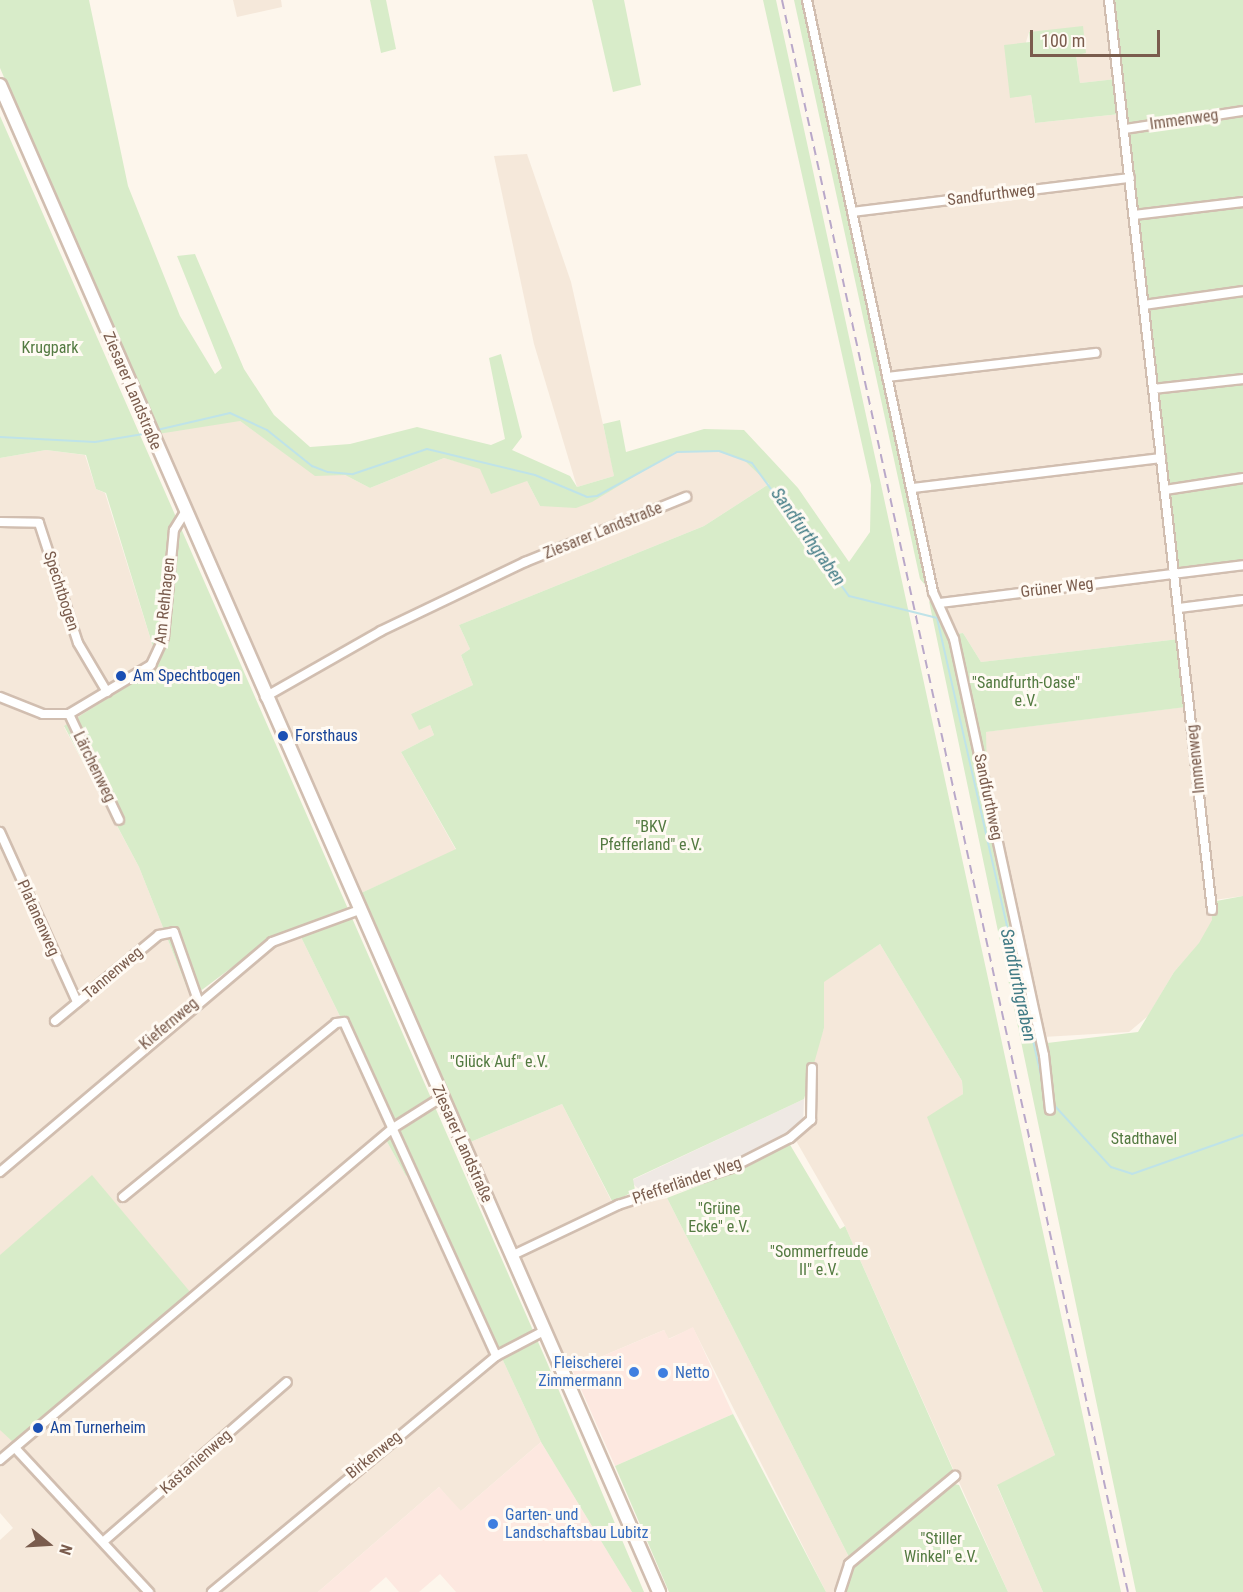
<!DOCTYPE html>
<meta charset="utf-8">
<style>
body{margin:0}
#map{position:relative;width:1243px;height:1592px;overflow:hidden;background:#fdf6ec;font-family:"Roboto Condensed",sans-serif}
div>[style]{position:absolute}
.residential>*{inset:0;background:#f5e8da}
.commercial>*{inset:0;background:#fde8e0}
.industrial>*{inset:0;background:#efe9e4}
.green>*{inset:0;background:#d8ecc9}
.stream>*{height:2px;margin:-1px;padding:0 1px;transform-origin:1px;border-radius:1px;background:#bfe3e8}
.roads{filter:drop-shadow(2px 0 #d1beb0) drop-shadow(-2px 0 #d1beb0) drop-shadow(0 2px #d1beb0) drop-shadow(0 -2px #d1beb0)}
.minor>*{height:8px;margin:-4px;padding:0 4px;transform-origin:4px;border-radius:4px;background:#fff}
.secondary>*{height:12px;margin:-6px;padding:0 6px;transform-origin:6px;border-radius:6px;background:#fff}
.rail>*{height:2px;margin-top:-1px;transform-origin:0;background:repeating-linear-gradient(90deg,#b9a8c9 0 9px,transparent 0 15px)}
.dots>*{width:16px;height:16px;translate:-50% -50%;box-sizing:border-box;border:3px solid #fffaf3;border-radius:50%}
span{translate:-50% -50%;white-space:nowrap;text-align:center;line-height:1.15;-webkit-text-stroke:6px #fffaf3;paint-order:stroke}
.street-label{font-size:16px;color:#7a5c4d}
.park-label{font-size:16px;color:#537a41}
.transit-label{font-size:16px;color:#164399}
.left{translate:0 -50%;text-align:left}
.shop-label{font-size:16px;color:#366cbe}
.right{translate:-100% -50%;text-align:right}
.water-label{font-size:18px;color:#437c86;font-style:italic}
.north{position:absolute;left:18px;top:1514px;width:60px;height:60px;-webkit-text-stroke:4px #fffaf3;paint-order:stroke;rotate:108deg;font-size:16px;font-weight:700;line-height:24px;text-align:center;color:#7a5c4d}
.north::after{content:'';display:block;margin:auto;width:21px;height:27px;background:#7a5c4d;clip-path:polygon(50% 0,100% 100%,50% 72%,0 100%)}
.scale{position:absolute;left:1030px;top:30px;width:130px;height:27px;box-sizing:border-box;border:3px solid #7a5c4d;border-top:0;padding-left:8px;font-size:18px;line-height:21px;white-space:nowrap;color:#7a5c4d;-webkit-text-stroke:4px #fffaf3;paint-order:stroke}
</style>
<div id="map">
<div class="residential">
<i style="clip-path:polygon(233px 0,281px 0,282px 7px,237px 17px)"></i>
<i style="clip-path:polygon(810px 0,1106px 0,1116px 79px,1080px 83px,1076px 54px,1029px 32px,1010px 97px,1031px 95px,1035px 123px,1120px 114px,1179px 639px,981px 662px,963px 633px,955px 634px,939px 597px)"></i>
<i style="clip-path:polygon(527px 154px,571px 282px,613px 469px,614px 476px,577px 487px,534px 344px,494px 156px)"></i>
<i style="clip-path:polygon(216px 421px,240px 421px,315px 475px,345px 475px,370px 488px,444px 458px,527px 481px,540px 506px,675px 452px,719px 452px,745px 460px,769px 484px,704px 526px,459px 625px,470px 649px,461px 655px,473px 685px,411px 714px,430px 725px,434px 735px,401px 752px,456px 850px,359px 894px,158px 434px)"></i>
<i style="clip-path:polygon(46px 450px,85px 455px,96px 489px,105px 493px,154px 650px,147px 673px,64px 727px,139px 867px,191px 998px,198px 1007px,276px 944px,299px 933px,397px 1132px,386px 1140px,406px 1176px,415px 1172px,541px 1442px,460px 1512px,439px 1487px,318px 1592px,0 1592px,0 1540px,13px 1528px,0 1513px,0 458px)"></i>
<i style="clip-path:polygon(1243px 567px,1243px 896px,1214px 900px,1212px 929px,1174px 972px,1148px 1016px,1129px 1032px,1043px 1037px,987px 774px,985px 732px,1192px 706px,1179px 576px)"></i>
<i style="clip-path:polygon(880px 944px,962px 1081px,963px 1094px,928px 1118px,1055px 1455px,997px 1486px,1043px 1592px,1008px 1592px,845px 1226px,795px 1139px,807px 1128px,805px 1082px,824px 1028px,824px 981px)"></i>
<i style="clip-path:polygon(562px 1104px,616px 1210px,667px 1198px,850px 1559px,836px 1592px,826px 1592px,693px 1328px,668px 1339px,664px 1330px,572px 1369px,566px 1362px,468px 1143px)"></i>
</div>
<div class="commercial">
<i style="clip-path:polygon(693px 1327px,733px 1414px,615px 1466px,572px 1369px,664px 1330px,669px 1339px)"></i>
<i style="clip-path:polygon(541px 1442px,632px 1592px,456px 1592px,440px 1574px,419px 1592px,399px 1592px,386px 1577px,369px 1592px,318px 1592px,439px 1487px,461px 1511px)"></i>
</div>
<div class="industrial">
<i style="clip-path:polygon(804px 1099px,803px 1125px,738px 1160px,644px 1194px,630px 1181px)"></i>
</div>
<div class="green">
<i style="clip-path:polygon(0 0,89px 0,128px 186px,180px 316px,215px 374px,222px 368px,177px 256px,195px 254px,244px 369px,274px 415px,310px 447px,350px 444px,417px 427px,491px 445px,505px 439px,489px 358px,501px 354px,522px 437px,512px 450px,570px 476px,577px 487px,614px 476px,603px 424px,620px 420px,626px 452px,704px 429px,744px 430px,798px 488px,849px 562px,870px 532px,871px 485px,763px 0,776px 0,1121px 1592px,1043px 1592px,997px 1485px,1055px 1455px,927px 1117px,963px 1094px,962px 1081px,880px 944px,824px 982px,824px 1028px,804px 1099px,633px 1179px,635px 1190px,613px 1203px,562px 1104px,468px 1143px,359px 894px,456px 849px,401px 752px,434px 735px,430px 725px,419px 730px,411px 714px,473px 685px,461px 655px,470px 649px,459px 625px,704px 526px,769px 484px,744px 460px,719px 452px,675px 452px,592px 502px,576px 508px,540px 506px,527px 481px,491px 494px,480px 469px,444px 458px,370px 488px,345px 475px,315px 476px,240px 421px,158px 434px,0 68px)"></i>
<i style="clip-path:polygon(370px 0,386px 0,396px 49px,381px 53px)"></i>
<i style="clip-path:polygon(592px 0,624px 0,641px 85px,613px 92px)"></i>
<i style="clip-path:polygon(794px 0,803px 0,926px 586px,920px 579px)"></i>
<i style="clip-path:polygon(1113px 0,1243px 0,1243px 562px,1178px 568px)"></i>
<i style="clip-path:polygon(1083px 26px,1086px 53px,1076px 55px,1080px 83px,1116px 79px,1120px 114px,1035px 123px,1031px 95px,1010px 98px,1004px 45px,1030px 42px,1029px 32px)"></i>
<i style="clip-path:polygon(0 116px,546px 1360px,644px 1592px,632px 1592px,541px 1442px,415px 1172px,406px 1176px,386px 1140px,397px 1132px,299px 933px,295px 928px,274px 936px,191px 998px,139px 867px,64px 726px,147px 673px,154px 650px,106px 493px,96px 489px,86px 455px,46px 450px,0 458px)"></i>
<i style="clip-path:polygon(929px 601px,938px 607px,951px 636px,1039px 1044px,1138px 1032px,1174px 972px,1199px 943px,1212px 920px,1211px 902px,1243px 896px,1243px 1592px,1136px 1592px)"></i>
<i style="clip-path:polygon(963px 633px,981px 662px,1179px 639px,1186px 707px,986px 732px,987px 774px,955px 634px)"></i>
<i style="clip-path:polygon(789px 1143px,840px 1229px,845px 1226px,954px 1472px,850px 1559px,667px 1198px,747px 1167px)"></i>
<i style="clip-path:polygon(92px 1175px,191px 1293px,13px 1442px,0 1430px,0 1255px)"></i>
<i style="clip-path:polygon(733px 1414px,826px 1592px,669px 1592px,615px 1466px)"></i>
<i style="clip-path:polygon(950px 1483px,959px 1485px,1008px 1592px,844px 1592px,848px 1570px)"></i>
</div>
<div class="stream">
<i style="left:157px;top:430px;width:75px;rotate:-13.1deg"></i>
<i style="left:230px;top:413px;width:41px;rotate:24.7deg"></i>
<i style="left:267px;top:430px;width:58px;rotate:38.7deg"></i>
<i style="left:312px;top:466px;width:17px;rotate:21deg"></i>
<i style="left:328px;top:472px;width:25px;rotate:5deg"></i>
<i style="left:353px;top:474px;width:78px;rotate:-18.7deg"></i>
<i style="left:427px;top:449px;width:111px;rotate:13.5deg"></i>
<i style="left:535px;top:475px;width:56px;rotate:22.9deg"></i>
<i style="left:587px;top:497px;width:10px;rotate:-6deg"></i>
<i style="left:597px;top:496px;width:91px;rotate:-28.8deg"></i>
<i style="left:677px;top:452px;width:42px;rotate:-1.4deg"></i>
<i style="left:719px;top:451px;width:35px;rotate:20deg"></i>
<i style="left:752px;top:463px;width:165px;rotate:53.9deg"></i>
<i style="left:849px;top:596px;width:91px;rotate:14deg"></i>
<i style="left:937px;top:618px;width:489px;rotate:77.2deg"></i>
<i style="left:0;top:437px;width:95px;rotate:3deg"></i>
<i style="left:95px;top:442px;width:55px;rotate:-9.5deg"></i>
<i style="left:1053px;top:1104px;width:86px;rotate:47.4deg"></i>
<i style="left:1111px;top:1167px;width:22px;rotate:18deg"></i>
<i style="left:1132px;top:1174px;width:118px;rotate:-19.4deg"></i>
</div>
<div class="roads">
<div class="minor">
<i style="left:807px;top:0;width:605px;rotate:77.98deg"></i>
<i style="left:933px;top:592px;width:51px;rotate:65.9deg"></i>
<i style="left:954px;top:639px;width:426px;rotate:77.8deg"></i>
<i style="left:1044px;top:1055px;width:55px;rotate:83.8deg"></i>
<i style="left:1109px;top:0;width:916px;rotate:83.54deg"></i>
<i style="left:1125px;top:129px;width:119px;rotate:-8.7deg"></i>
<i style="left:852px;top:212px;width:280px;rotate:-7deg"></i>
<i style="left:1134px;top:215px;width:110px;rotate:-6.8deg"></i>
<i style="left:1144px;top:305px;width:100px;rotate:-8deg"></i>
<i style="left:887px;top:377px;width:210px;rotate:-6.6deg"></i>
<i style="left:1153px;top:389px;width:91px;rotate:-6.3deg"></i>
<i style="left:913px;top:488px;width:250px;rotate:-6.9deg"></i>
<i style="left:1165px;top:490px;width:79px;rotate:-8.7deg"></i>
<i style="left:0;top:522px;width:39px;rotate:1deg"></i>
<i style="left:39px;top:523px;width:126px;rotate:72deg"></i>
<i style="left:78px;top:643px;width:57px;rotate:59.4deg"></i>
<i style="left:940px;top:603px;width:305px;rotate:-7.1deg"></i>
<i style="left:1179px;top:608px;width:64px;rotate:-7.1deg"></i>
<i style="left:0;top:697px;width:46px;rotate:21.6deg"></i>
<i style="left:43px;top:714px;width:26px"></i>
<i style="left:69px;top:714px;width:96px;rotate:-30.9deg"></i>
<i style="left:151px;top:665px;width:31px;rotate:-65deg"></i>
<i style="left:164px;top:637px;width:107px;rotate:-84.7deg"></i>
<i style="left:174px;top:530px;width:19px;rotate:-58deg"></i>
<i style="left:265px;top:697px;width:133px;rotate:-29.6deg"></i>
<i style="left:381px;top:631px;width:160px;rotate:-25.6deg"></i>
<i style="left:525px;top:562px;width:174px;rotate:-22deg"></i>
<i style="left:69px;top:714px;width:117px;rotate:64.7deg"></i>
<i style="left:0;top:832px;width:187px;rotate:65.6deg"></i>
<i style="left:55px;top:1021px;width:135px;rotate:-39.6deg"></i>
<i style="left:159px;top:935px;width:15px;rotate:-11deg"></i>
<i style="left:174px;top:932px;width:72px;rotate:70.6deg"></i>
<i style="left:0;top:1172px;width:356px;rotate:-40.2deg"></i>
<i style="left:272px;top:942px;width:93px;rotate:-20.2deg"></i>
<i style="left:123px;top:1197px;width:275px;rotate:-39.2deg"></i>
<i style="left:336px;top:1023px;width:8px;rotate:-7deg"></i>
<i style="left:344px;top:1022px;width:367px;rotate:65.5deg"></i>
<i style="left:511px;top:1256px;width:119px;rotate:-25.5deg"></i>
<i style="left:618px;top:1205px;width:119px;rotate:-18.1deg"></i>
<i style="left:731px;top:1168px;width:66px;rotate:-27deg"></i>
<i style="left:790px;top:1138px;width:28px;rotate:-41deg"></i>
<i style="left:811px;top:1120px;width:52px;rotate:-88.9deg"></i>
<i style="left:15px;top:1448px;width:197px;rotate:47.1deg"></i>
<i style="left:0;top:1460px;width:514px;rotate:-40.19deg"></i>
<i style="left:393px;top:1128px;width:58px;rotate:-32.3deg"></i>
<i style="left:104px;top:1541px;width:242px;rotate:-41deg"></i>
<i style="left:212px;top:1592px;width:369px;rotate:-39.7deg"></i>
<i style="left:496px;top:1356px;width:54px;rotate:-27.5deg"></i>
<i style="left:840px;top:1592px;width:29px;rotate:-72deg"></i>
<i style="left:849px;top:1564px;width:138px;rotate:-39.7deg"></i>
</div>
<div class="secondary">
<i style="left:0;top:85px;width:1645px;rotate:66.38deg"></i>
</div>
</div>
<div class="rail">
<i style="left:782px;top:0;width:1629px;rotate:77.74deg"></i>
</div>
<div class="dots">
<i style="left:121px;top:676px;background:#1a4fb4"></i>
<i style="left:283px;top:736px;background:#1a4fb4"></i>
<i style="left:634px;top:1372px;background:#3f7fe0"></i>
<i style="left:663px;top:1373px;background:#3f7fe0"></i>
<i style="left:38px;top:1428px;background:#1a4fb4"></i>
<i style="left:493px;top:1524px;background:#3f7fe0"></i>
</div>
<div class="street-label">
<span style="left:1184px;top:120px;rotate:-8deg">Immenweg</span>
<span style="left:991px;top:195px;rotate:-7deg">Sandfurthweg</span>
<span style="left:132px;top:391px;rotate:67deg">Ziesarer Landstraße</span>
<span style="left:603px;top:531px;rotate:-22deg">Ziesarer Landstraße</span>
<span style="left:1057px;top:588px;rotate:-7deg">Grüner Weg</span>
<span style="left:61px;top:591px;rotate:72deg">Spechtbogen</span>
<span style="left:165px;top:601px;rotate:-84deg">Am Rehhagen</span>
<span style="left:1196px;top:759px;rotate:-96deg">Immenweg</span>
<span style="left:94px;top:767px;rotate:64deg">Lärchenweg</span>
<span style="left:988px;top:797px;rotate:78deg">Sandfurthweg</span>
<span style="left:38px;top:918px;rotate:66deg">Platanenweg</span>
<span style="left:113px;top:973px;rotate:-40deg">Tannenweg</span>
<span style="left:169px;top:1024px;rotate:-40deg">Kiefernweg</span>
<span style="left:462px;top:1144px;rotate:66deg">Ziesarer Landstraße</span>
<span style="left:687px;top:1181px;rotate:-19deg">Pfefferländer Weg</span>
<span style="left:374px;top:1455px;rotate:-39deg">Birkenweg</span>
<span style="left:196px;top:1462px;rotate:-41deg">Kastanienweg</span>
</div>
<div class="park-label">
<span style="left:50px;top:348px">Krugpark</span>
<span style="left:1026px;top:692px">"Sandfurth-Oase"<br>e.V.</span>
<span style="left:651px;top:836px">"BKV<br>Pfefferland" e.V.</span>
<span style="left:499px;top:1062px">"Glück Auf" e.V.</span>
<span style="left:1144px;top:1139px">Stadthavel</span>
<span style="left:719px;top:1218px">"Grüne<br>Ecke" e.V.</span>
<span style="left:819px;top:1261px">"Sommerfreude<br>II" e.V.</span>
<span style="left:941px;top:1548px">"Stiller<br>Winkel" e.V.</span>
</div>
<div class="transit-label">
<span class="left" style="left:133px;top:676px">Am Spechtbogen</span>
<span class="left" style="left:295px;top:736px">Forsthaus</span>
<span class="left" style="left:50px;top:1428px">Am Turnerheim</span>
</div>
<div class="shop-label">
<span class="right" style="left:622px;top:1372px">Fleischerei<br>Zimmermann</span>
<span class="left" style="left:675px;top:1373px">Netto</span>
<span class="left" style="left:505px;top:1524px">Garten- und<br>Landschaftsbau Lubitz</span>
</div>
<div class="water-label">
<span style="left:808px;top:537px;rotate:55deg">Sandfurthgraben</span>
<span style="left:1018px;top:985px;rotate:78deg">Sandfurthgraben</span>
</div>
<div class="north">N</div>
<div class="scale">100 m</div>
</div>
